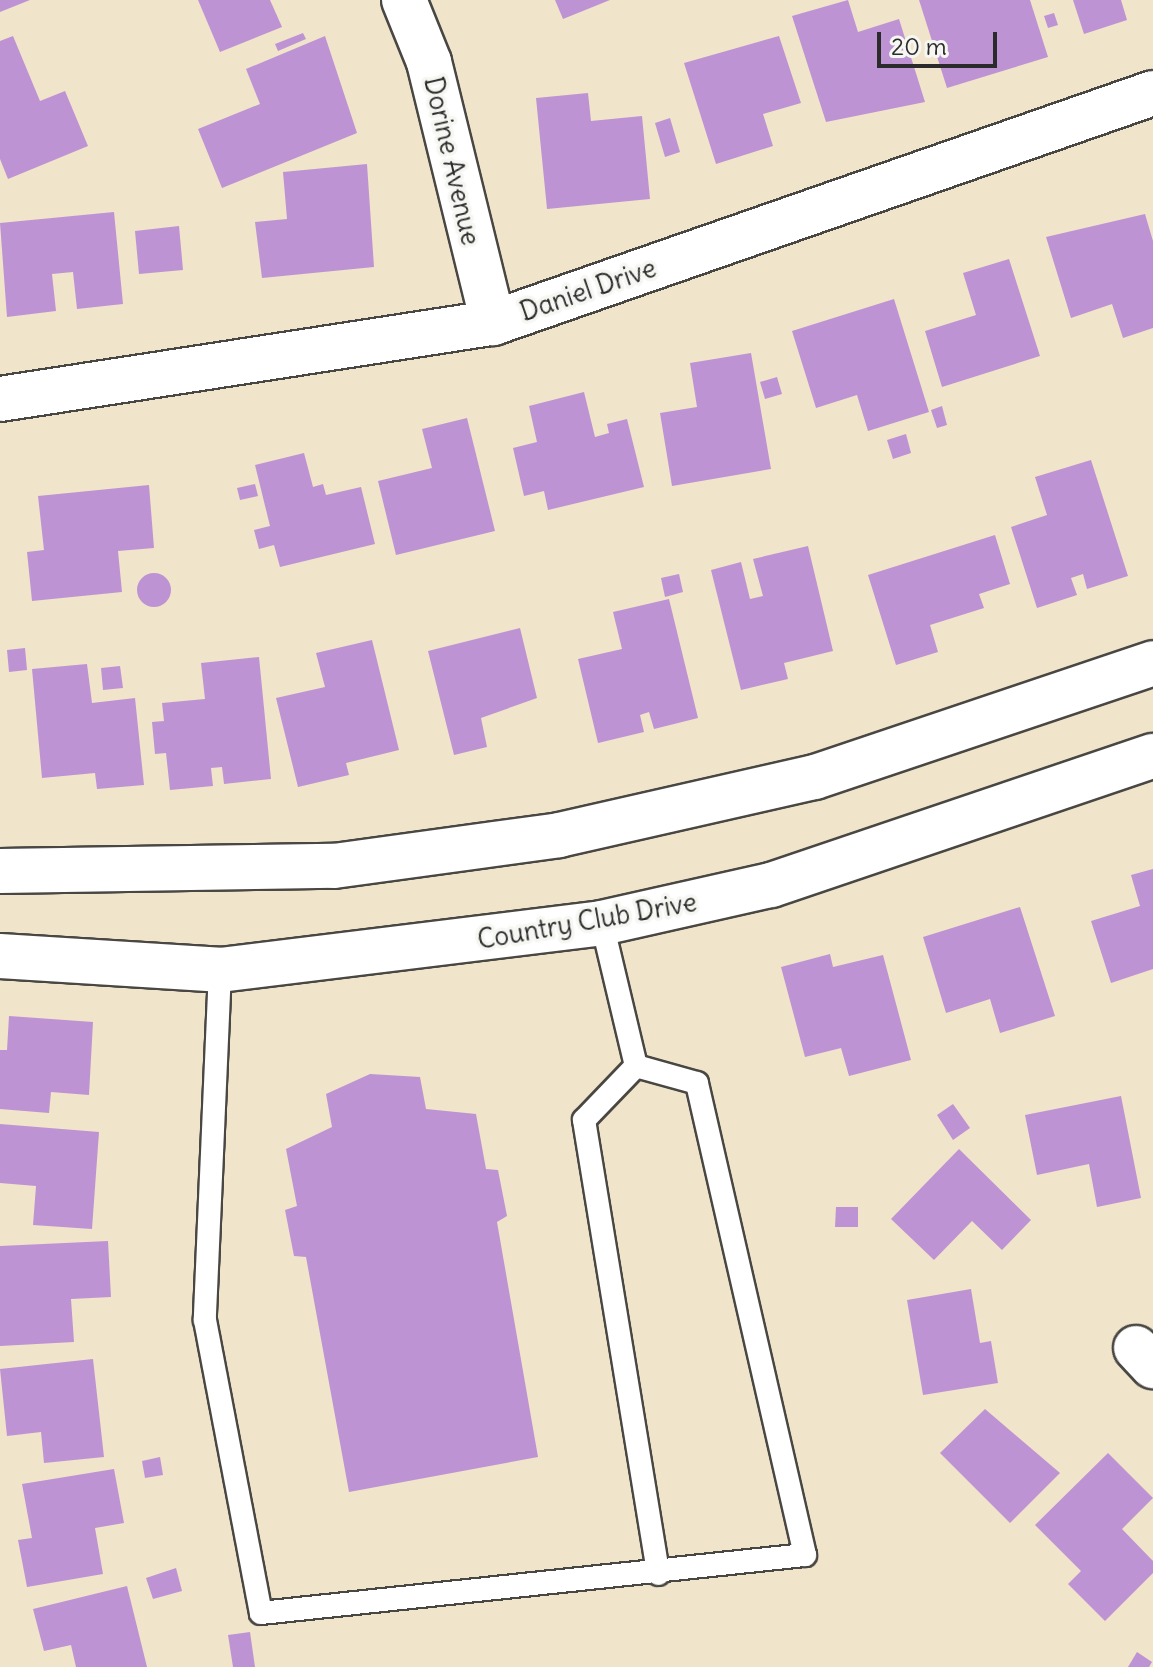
<!DOCTYPE html>
<style>
body{margin:0}
#map{position:relative;width:1153px;height:1667px;overflow:hidden;background:#f0e4ca;font-family:Delius,sans-serif}
div>[style]{position:absolute}
.building>*{inset:0;background:#be93d4}
.round{border-radius:50%}
.roads{filter:drop-shadow(2px 0 #494743) drop-shadow(-2px 0 #494743) drop-shadow(0 2px #494743) drop-shadow(0 -2px #494743)}
.lane>*{height:22px;margin:-11px;padding:0 11px;transform-origin:11px;border-radius:11px;background:#fff}
.street>*{height:44px;margin:-22px;padding:0 22px;transform-origin:22px;border-radius:22px;background:#fff}
span{translate:-50% -50%;white-space:nowrap;text-align:center;line-height:1.15;-webkit-text-stroke:7px #f6f6f2;paint-order:stroke}
.street-label{font-size:26px;color:#2b2b2b}
.scale{position:absolute;left:877px;top:32px;width:120px;height:36px;box-sizing:border-box;border:4px solid #2b2b2b;border-top:0;padding-left:10px;font-size:24px;line-height:28px;white-space:nowrap;color:#2b2b2b;-webkit-text-stroke:6px #f6f6f2;paint-order:stroke}
</style>
<div id="map">
<div class="building">
<i style="clip-path:polygon(0 0,30px 0,0 12px)"></i>
<i style="clip-path:polygon(198px 0,270px 0,282px 27px,220px 52px)"></i>
<i style="clip-path:polygon(555px 0,610px 0,563px 19px)"></i>
<i style="clip-path:polygon(848px 0,858px 32px,899px 19px,925px 102px,826px 122px,792px 16px)"></i>
<i style="clip-path:polygon(919px 0,1030px 0,1048px 57px,947px 88px)"></i>
<i style="clip-path:polygon(1073px 0,1121px 0,1127px 20px,1084px 34px)"></i>
<i style="clip-path:polygon(1054px 13px,1058px 25px,1048px 28px,1044px 16px)"></i>
<i style="clip-path:polygon(303px 33px,306px 39px,278px 51px,275px 44px)"></i>
<i style="clip-path:polygon(13px 36px,40px 101px,65px 91px,88px 146px,8px 179px,0 159px,0 41px)"></i>
<i style="clip-path:polygon(325px 36px,357px 133px,222px 188px,198px 129px,260px 104px,246px 69px)"></i>
<i style="clip-path:polygon(779px 36px,801px 103px,763px 114px,773px 146px,716px 164px,684px 63px)"></i>
<i style="clip-path:polygon(588px 93px,591px 121px,642px 116px,650px 199px,547px 209px,536px 98px)"></i>
<i style="clip-path:polygon(670px 118px,680px 152px,665px 157px,655px 123px)"></i>
<i style="clip-path:polygon(367px 164px,374px 267px,262px 278px,255px 222px,287px 219px,283px 172px)"></i>
<i style="clip-path:polygon(114px 212px,123px 304px,77px 309px,73px 272px,52px 274px,56px 311px,7px 317px,0 223px)"></i>
<i style="clip-path:polygon(1145px 214px,1153px 241px,1153px 328px,1123px 338px,1112px 304px,1071px 318px,1046px 237px)"></i>
<i style="clip-path:polygon(179px 226px,183px 270px,139px 274px,135px 231px)"></i>
<i style="clip-path:polygon(1009px 259px,1040px 356px,942px 387px,925px 331px,976px 315px,963px 273px)"></i>
<i style="clip-path:polygon(894px 299px,929px 412px,868px 431px,857px 395px,816px 408px,792px 331px)"></i>
<i style="clip-path:polygon(751px 353px,771px 469px,672px 486px,660px 413px,697px 407px,690px 363px)"></i>
<i style="clip-path:polygon(777px 377px,782px 394px,765px 399px,760px 382px)"></i>
<i style="clip-path:polygon(584px 392px,595px 437px,609px 433px,607px 424px,627px 419px,644px 487px,548px 510px,544px 491px,524px 496px,513px 448px,537px 442px,529px 406px)"></i>
<i style="clip-path:polygon(942px 406px,947px 425px,937px 428px,931px 410px)"></i>
<i style="clip-path:polygon(467px 418px,495px 531px,396px 555px,378px 481px,432px 468px,422px 429px)"></i>
<i style="clip-path:polygon(906px 434px,911px 453px,893px 459px,887px 440px)"></i>
<i style="clip-path:polygon(304px 453px,313px 487px,323px 484px,326px 495px,361px 487px,375px 544px,280px 567px,274px 545px,259px 549px,254px 530px,270px 526px,255px 465px)"></i>
<i style="clip-path:polygon(1091px 460px,1128px 576px,1087px 589px,1083px 574px,1071px 578px,1077px 595px,1037px 608px,1011px 527px,1047px 515px,1035px 477px)"></i>
<i style="clip-path:polygon(255px 484px,258px 496px,240px 500px,237px 488px)"></i>
<i style="clip-path:polygon(149px 485px,154px 548px,118px 551px,122px 592px,32px 601px,27px 552px,44px 550px,38px 496px)"></i>
<i style="clip-path:polygon(995px 535px,1010px 584px,979px 594px,984px 608px,930px 625px,938px 652px,896px 665px,868px 575px)"></i>
<i style="clip-path:polygon(808px 546px,833px 651px,784px 663px,788px 679px,741px 690px,711px 570px,741px 562px,750px 599px,763px 596px,753px 559px)"></i>
<i class="round" style="left:137px;top:573px;width:34px;height:34px"></i>
<i style="clip-path:polygon(679px 574px,683px 592px,665px 597px,661px 578px)"></i>
<i style="clip-path:polygon(669px 599px,698px 718px,654px 729px,649px 712px,640px 715px,644px 732px,598px 743px,578px 659px,622px 649px,613px 612px)"></i>
<i style="clip-path:polygon(520px 628px,537px 698px,481px 718px,487px 747px,454px 755px,428px 651px)"></i>
<i style="clip-path:polygon(372px 640px,399px 750px,346px 763px,349px 775px,298px 787px,276px 698px,325px 687px,316px 653px)"></i>
<i style="clip-path:polygon(25px 648px,27px 670px,9px 672px,7px 650px)"></i>
<i style="clip-path:polygon(259px 657px,271px 779px,224px 784px,222px 767px,211px 768px,213px 786px,170px 790px,166px 753px,155px 754px,152px 722px,164px 721px,162px 703px,205px 699px,201px 663px)"></i>
<i style="clip-path:polygon(87px 664px,92px 703px,135px 698px,144px 785px,97px 789px,95px 773px,42px 778px,32px 669px)"></i>
<i style="clip-path:polygon(120px 666px,123px 688px,103px 690px,101px 668px)"></i>
<i style="clip-path:polygon(1153px 869px,1153px 969px,1111px 983px,1091px 921px,1140px 906px,1131px 875px)"></i>
<i style="clip-path:polygon(1020px 907px,1055px 1016px,1000px 1033px,990px 999px,946px 1013px,923px 937px)"></i>
<i style="clip-path:polygon(830px 954px,833px 967px,883px 955px,911px 1060px,849px 1076px,841px 1048px,805px 1057px,781px 967px)"></i>
<i style="clip-path:polygon(9px 1016px,93px 1022px,89px 1095px,51px 1092px,49px 1113px,0 1109px,0 1050px,7px 1050px)"></i>
<i style="clip-path:polygon(370px 1074px,420px 1077px,426px 1109px,476px 1114px,486px 1169px,498px 1170px,507px 1216px,497px 1222px,538px 1457px,349px 1492px,306px 1257px,294px 1256px,285px 1210px,297px 1206px,286px 1149px,332px 1127px,326px 1094px)"></i>
<i style="clip-path:polygon(1121px 1096px,1141px 1198px,1097px 1207px,1089px 1164px,1037px 1175px,1025px 1115px)"></i>
<i style="clip-path:polygon(953px 1104px,970px 1128px,953px 1140px,937px 1115px)"></i>
<i style="clip-path:polygon(0 1124px,99px 1132px,92px 1229px,33px 1225px,36px 1186px,0 1183px)"></i>
<i style="clip-path:polygon(959px 1149px,1031px 1220px,1002px 1250px,972px 1221px,934px 1260px,891px 1219px)"></i>
<i style="clip-path:polygon(836px 1207px,858px 1207px,858px 1227px,835px 1227px)"></i>
<i style="clip-path:polygon(108px 1241px,111px 1297px,71px 1299px,74px 1342px,0 1346px,0 1246px)"></i>
<i style="clip-path:polygon(971px 1289px,980px 1343px,991px 1341px,998px 1383px,923px 1395px,907px 1300px)"></i>
<i style="clip-path:polygon(93px 1359px,104px 1457px,44px 1463px,41px 1432px,7px 1436px,0 1369px)"></i>
<i style="clip-path:polygon(985px 1409px,1060px 1473px,1010px 1523px,940px 1453px)"></i>
<i style="clip-path:polygon(1108px 1453px,1153px 1498px,1122px 1529px,1153px 1561px,1153px 1573px,1105px 1621px,1068px 1584px,1081px 1571px,1035px 1525px)"></i>
<i style="clip-path:polygon(160px 1457px,163px 1475px,145px 1478px,142px 1461px)"></i>
<i style="clip-path:polygon(114px 1469px,124px 1523px,95px 1528px,103px 1574px,27px 1587px,18px 1540px,32px 1538px,22px 1484px)"></i>
<i style="clip-path:polygon(176px 1568px,182px 1591px,153px 1599px,146px 1578px)"></i>
<i style="clip-path:polygon(127px 1586px,147px 1667px,76px 1667px,71px 1645px,44px 1651px,33px 1609px)"></i>
<i style="clip-path:polygon(250px 1632px,255px 1667px,233px 1667px,228px 1635px)"></i>
<i style="clip-path:polygon(1137px 1652px,1152px 1662px,1149px 1667px,1128px 1667px)"></i>
</div>
<div class="roads">
<div class="lane">
<i style="left:220px;top:970px;width:350px;rotate:92.5deg"></i>
<i style="left:205px;top:1320px;width:298px;rotate:79.2deg"></i>
<i style="left:261px;top:1613px;width:547px;rotate:-6.09deg"></i>
<i style="left:805px;top:1555px;width:484px;rotate:-102.9deg"></i>
<i style="left:697px;top:1083px;width:63px;rotate:-164.4deg"></i>
<i style="left:636px;top:1066px;width:147px;rotate:-103.4deg"></i>
<i style="left:636px;top:1066px;width:75px;rotate:133.9deg"></i>
<i style="left:584px;top:1120px;width:460px;rotate:80.7deg"></i>
</div>
<div class="street">
<i style="left:404px;top:0;width:67px;rotate:68deg"></i>
<i style="left:429px;top:62px;width:269px;rotate:76.2deg"></i>
<i style="left:0;top:399px;width:499px;rotate:-8.8deg"></i>
<i style="left:493px;top:323px;width:699px;rotate:-19.21deg"></i>
<i style="left:0;top:871px;width:334px;rotate:-0.9deg"></i>
<i style="left:334px;top:866px;width:227px;rotate:-7.8deg"></i>
<i style="left:559px;top:835px;width:262px;rotate:-12.8deg"></i>
<i style="left:815px;top:777px;width:357px;rotate:-18.6deg"></i>
<i style="left:0;top:956px;width:220px;rotate:3.6deg"></i>
<i style="left:220px;top:970px;width:385px;rotate:-7deg"></i>
<i style="left:602px;top:923px;width:173px;rotate:-12.7deg"></i>
<i style="left:771px;top:885px;width:403px;rotate:-18.7deg"></i>
<i style="left:1136px;top:1348px;width:25px;rotate:47deg"></i>
</div>
</div>
<div class="street-label">
<span style="left:452px;top:161px;rotate:77deg">Dorine Avenue</span>
<span style="left:588px;top:290px;rotate:-19deg">Daniel Drive</span>
<span style="left:587px;top:921px;rotate:-10deg">Country Club Drive</span>
</div>
<div class="scale">20 m</div>
</div>
